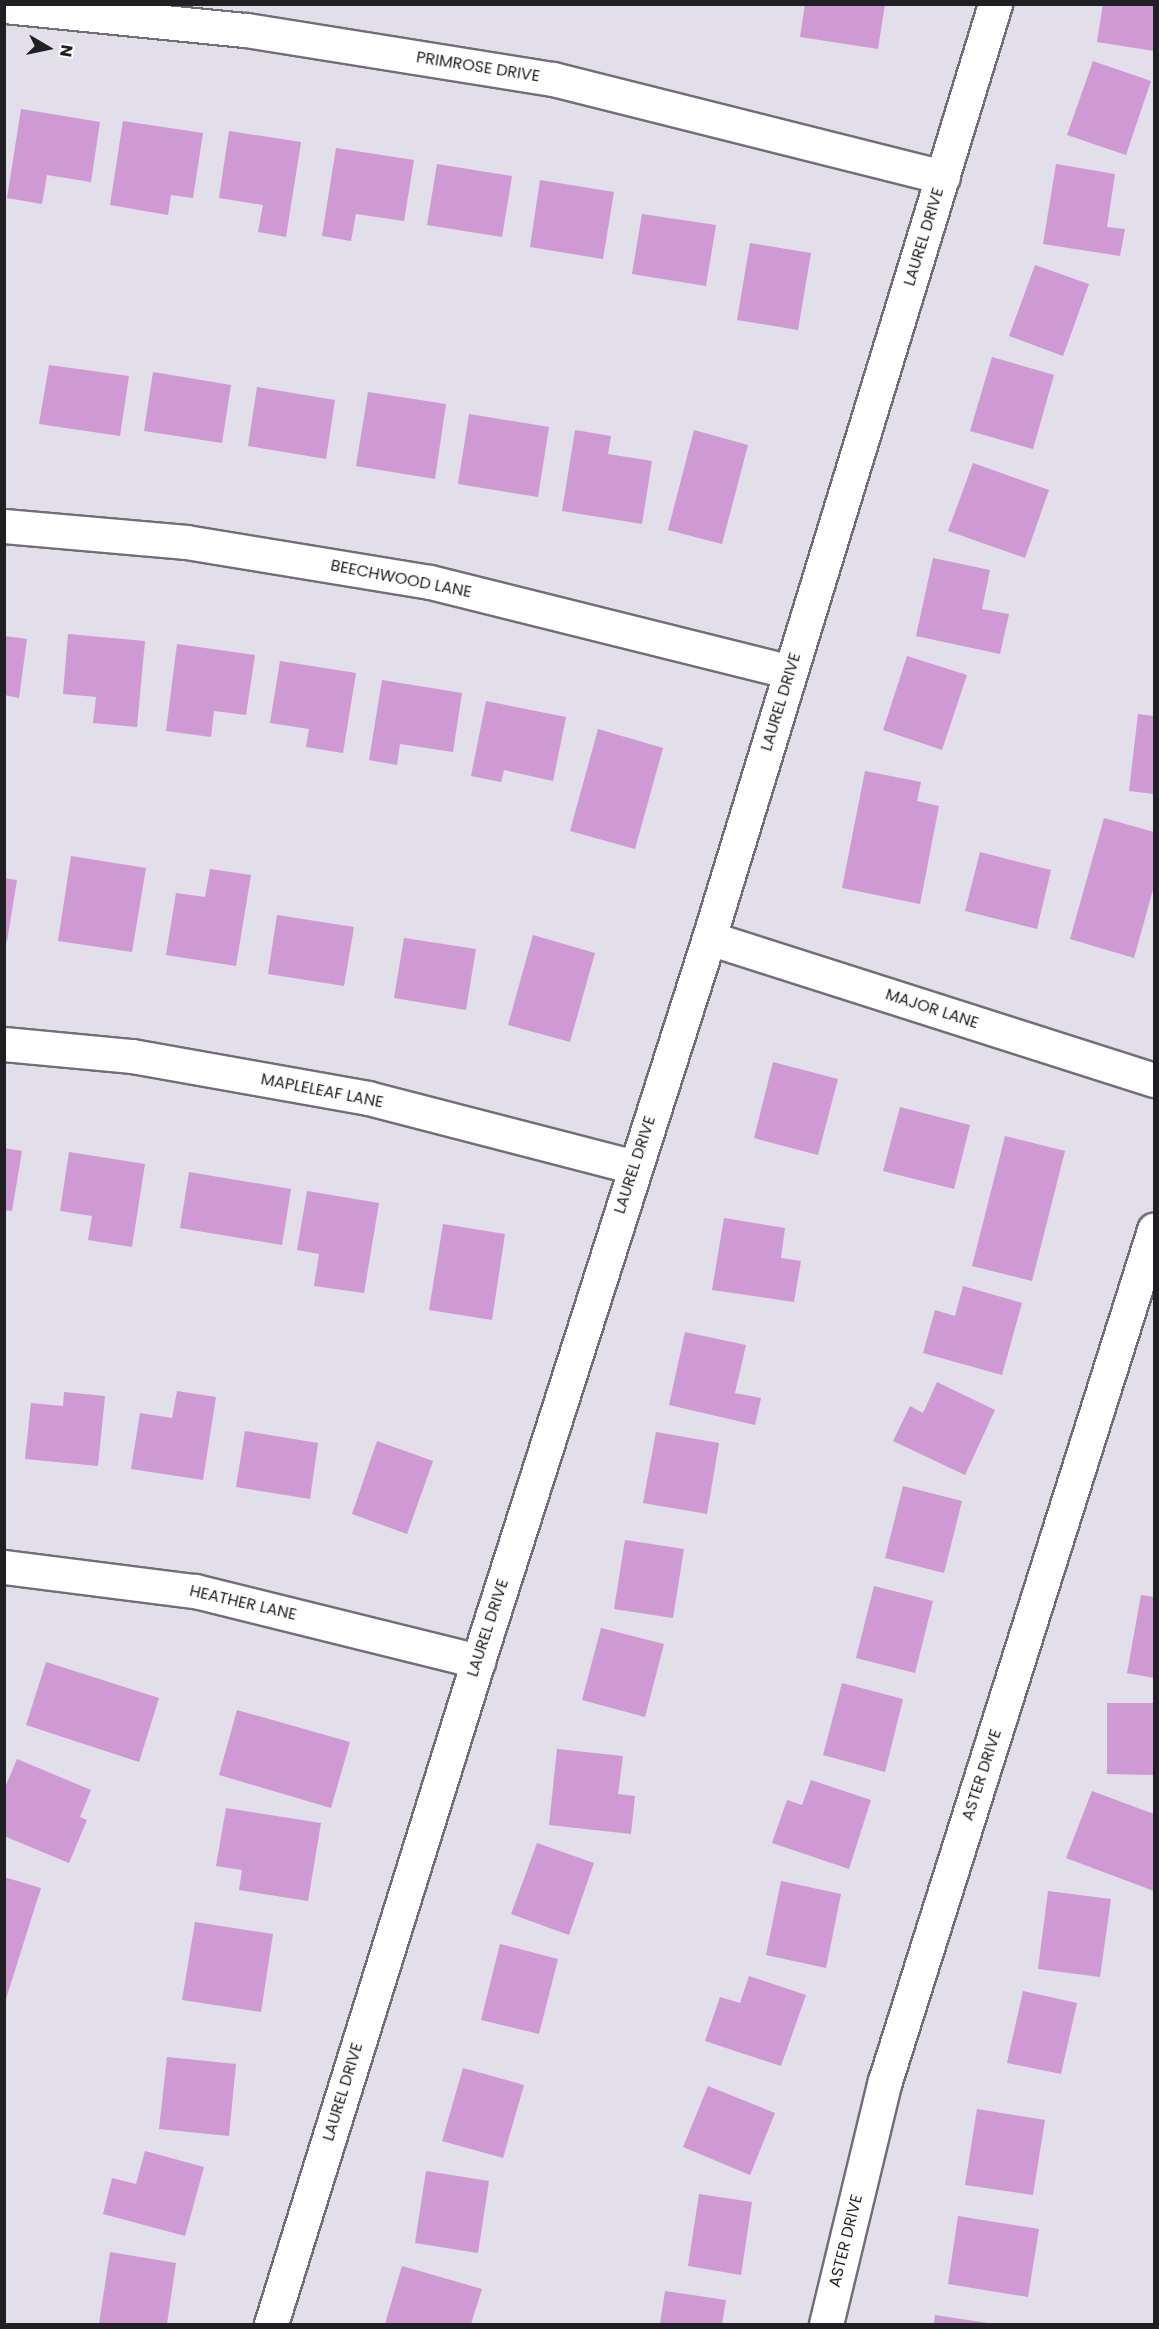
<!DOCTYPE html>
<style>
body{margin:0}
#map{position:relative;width:1159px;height:2329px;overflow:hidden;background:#e2deea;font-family:Poppins,sans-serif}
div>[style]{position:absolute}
.building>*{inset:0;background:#cf99d3}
.roads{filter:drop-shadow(2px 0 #726e79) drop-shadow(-2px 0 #726e79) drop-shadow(0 2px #726e79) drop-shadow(0 -2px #726e79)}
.minor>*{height:33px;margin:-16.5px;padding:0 16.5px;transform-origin:16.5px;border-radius:16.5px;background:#fff}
span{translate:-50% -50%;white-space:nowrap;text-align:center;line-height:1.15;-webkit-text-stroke:4.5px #fff;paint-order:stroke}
.street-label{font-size:16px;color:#201f23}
.frame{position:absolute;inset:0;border:6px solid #201f23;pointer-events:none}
.north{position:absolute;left:18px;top:18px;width:60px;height:60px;-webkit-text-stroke:4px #fff;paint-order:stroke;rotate:99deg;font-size:16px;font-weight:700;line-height:24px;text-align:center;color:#201f23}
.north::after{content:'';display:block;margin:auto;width:21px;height:27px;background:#201f23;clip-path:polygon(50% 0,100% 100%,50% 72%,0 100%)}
</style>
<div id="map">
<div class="building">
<i style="clip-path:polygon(805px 4px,885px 4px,878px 49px,800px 37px)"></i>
<i style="clip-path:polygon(1103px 4px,1154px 4px,1154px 51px,1097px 42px)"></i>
<i style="clip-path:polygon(1093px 61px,1151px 81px,1126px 155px,1067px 135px)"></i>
<i style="clip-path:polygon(21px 109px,100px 122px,91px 182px,47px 175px,42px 204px,7px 198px)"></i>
<i style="clip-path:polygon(123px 121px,203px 133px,193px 198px,171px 195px,168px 215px,110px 205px)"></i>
<i style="clip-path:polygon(229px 131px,301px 142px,286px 237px,258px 232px,263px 205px,219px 198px)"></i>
<i style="clip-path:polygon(336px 148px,414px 160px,404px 221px,356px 214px,351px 241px,322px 236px)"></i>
<i style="clip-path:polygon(437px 164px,512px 176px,502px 237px,427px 225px)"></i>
<i style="clip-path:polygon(1056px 164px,1115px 174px,1107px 227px,1125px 229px,1120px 256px,1043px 244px)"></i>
<i style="clip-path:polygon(540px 180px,614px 192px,603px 259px,530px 247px)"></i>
<i style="clip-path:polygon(642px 214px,716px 225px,706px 286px,632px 274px)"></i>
<i style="clip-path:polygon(750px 243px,811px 253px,798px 330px,737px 320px)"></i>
<i style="clip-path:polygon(1035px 265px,1089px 284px,1063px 356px,1009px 336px)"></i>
<i style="clip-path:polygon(992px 357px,1054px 375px,1033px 449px,970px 431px)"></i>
<i style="clip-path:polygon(49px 365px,129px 376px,120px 436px,39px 424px)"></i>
<i style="clip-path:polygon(153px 372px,231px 385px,222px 443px,144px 431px)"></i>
<i style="clip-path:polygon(257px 387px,335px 400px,326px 459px,248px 446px)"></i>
<i style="clip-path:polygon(368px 392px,446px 404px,435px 479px,356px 466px)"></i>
<i style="clip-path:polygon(469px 414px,549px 427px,538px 497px,458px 484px)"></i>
<i style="clip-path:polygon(575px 430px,611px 436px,608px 454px,652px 461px,642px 524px,562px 511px)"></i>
<i style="clip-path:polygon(694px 430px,748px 445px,722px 544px,668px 530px)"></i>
<i style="clip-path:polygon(973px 463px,1049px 490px,1025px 558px,948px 531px)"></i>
<i style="clip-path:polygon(933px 558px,990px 570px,982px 609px,1009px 614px,1000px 654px,916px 636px)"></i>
<i style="clip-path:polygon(68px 634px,145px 641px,137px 727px,93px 723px,96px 697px,63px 694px)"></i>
<i style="clip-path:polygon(4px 636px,27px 639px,19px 698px,4px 695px)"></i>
<i style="clip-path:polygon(177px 644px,255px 655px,246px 715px,214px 711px,211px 737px,166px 731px)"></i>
<i style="clip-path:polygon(907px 656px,967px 675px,942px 750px,883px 730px)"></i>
<i style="clip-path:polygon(280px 661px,356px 673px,343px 753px,306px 747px,309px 729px,270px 723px)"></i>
<i style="clip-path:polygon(382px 680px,462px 693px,453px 752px,400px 744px,397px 765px,369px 760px)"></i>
<i style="clip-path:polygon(486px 701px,566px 717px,553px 781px,504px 770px,501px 782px,471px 776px)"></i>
<i style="clip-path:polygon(1138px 714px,1154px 716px,1154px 794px,1129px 791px)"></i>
<i style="clip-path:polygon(598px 729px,663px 748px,635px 849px,570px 831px)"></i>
<i style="clip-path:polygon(865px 771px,921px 782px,917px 801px,939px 806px,920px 904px,842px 888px)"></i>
<i style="clip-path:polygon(1104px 818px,1154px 832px,1154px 886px,1134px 958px,1070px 939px)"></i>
<i style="clip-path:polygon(980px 852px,1051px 870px,1037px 929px,965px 911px)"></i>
<i style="clip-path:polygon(71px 856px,146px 868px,132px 952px,58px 941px)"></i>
<i style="clip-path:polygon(210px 869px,251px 875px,236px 966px,166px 955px,176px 893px,205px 897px)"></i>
<i style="clip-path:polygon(4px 878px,17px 880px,7px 941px,4px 940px)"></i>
<i style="clip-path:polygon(277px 915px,354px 927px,344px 986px,268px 974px)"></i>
<i style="clip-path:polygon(533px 935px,595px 953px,570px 1042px,508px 1025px)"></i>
<i style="clip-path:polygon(404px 938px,476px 949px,466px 1010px,394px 998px)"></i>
<i style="clip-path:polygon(773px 1062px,838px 1079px,818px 1155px,754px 1138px)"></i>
<i style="clip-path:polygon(900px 1107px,970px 1125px,954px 1189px,883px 1171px)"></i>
<i style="clip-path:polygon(1005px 1136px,1065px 1151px,1032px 1281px,972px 1266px)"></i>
<i style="clip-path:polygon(4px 1148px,22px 1151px,12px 1211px,4px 1210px)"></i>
<i style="clip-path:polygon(69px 1152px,145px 1164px,132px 1247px,88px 1240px,92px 1216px,60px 1211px)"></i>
<i style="clip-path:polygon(189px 1172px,291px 1189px,282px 1245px,180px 1228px)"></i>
<i style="clip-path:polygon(307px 1191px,379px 1203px,364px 1293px,314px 1286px,319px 1254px,297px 1250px)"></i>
<i style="clip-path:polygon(724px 1218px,785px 1228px,781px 1258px,801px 1261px,794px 1302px,712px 1290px)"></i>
<i style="clip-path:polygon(443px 1224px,505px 1234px,492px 1320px,429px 1310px)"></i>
<i style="clip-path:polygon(963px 1286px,1022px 1303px,1002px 1375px,923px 1353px,935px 1310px,955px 1316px)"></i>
<i style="clip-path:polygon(685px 1332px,746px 1345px,735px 1393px,761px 1398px,755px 1425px,669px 1405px)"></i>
<i style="clip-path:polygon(937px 1382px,995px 1410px,965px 1475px,893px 1441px,910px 1406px,923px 1413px)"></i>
<i style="clip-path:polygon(177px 1391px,216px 1397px,203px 1480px,131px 1469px,140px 1413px,172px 1418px)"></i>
<i style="clip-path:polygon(64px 1392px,105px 1396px,98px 1466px,25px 1459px,31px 1403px,63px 1406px)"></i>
<i style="clip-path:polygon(245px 1431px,318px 1443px,310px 1499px,236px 1487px)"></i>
<i style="clip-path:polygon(656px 1432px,719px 1443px,707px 1514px,643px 1503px)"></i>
<i style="clip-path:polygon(377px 1441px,433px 1461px,407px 1534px,352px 1514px)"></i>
<i style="clip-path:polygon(903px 1486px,962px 1501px,944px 1573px,885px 1558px)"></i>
<i style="clip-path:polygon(625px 1540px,684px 1549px,673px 1618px,614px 1609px)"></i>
<i style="clip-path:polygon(874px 1586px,933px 1601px,915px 1673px,856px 1658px)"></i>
<i style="clip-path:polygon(1141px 1595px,1154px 1597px,1154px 1678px,1127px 1673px)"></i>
<i style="clip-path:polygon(601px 1628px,664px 1644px,645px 1717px,582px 1700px)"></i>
<i style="clip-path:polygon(46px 1662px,159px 1698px,139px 1762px,26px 1725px)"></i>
<i style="clip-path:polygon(842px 1683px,903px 1699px,885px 1772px,823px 1755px)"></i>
<i style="clip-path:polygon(1107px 1703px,1154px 1703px,1154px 1775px,1107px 1774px)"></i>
<i style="clip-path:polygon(237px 1710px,350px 1742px,331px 1808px,219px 1775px)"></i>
<i style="clip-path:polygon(557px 1749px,623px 1756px,618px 1794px,635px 1796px,631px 1834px,549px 1825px)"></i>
<i style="clip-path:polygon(17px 1759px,91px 1790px,80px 1817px,87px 1820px,69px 1863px,4px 1836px,4px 1790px)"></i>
<i style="clip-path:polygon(811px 1780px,871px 1800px,849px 1869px,772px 1843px,787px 1800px,802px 1805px)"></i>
<i style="clip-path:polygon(1092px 1791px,1154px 1814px,1154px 1891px,1066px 1858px)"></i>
<i style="clip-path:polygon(226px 1808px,321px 1823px,308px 1901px,239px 1890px,242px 1870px,216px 1866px)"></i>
<i style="clip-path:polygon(537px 1843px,594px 1863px,569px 1935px,511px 1914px)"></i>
<i style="clip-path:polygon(4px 1877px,41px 1888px,5px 2002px,4px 2002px)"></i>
<i style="clip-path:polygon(781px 1881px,841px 1894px,826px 1968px,766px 1955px)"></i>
<i style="clip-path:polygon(1048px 1891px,1111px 1899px,1100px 1977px,1038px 1969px)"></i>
<i style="clip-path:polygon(195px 1922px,273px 1934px,261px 2012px,182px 2000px)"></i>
<i style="clip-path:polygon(500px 1944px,558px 1959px,539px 2034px,481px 2020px)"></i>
<i style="clip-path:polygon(749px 1976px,806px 1995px,781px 2066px,705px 2041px,720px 1997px,740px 2003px)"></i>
<i style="clip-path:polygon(1023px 1991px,1077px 2003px,1061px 2074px,1007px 2063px)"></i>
<i style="clip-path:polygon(167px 2057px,236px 2064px,229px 2136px,159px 2129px)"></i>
<i style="clip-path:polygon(463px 2068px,524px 2085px,503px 2158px,442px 2141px)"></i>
<i style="clip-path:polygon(708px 2086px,775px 2113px,750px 2175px,683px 2147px)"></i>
<i style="clip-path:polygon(977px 2109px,1045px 2120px,1033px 2195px,965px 2185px)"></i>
<i style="clip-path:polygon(145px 2151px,204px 2167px,185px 2236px,103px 2214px,112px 2178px,136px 2184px)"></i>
<i style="clip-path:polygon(426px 2171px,489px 2181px,478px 2253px,415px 2243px)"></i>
<i style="clip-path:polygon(699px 2194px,752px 2202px,741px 2275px,688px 2266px)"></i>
<i style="clip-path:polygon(958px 2216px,1039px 2229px,1028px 2297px,948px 2284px)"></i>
<i style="clip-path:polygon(110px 2252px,176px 2263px,167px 2324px,99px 2324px)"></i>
<i style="clip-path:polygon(402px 2266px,482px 2289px,471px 2324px,385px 2324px)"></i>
<i style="clip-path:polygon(665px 2291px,726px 2300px,722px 2324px,660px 2324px)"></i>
<i style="clip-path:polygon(935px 2315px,988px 2323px,988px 2324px,934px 2324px)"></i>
</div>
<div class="roads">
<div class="minor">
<i style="left:4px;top:6px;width:243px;rotate:5.7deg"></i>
<i style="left:246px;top:30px;width:311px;rotate:9.1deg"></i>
<i style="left:553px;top:79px;width:402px;rotate:14.1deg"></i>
<i style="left:4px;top:526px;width:183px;rotate:5deg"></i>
<i style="left:186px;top:542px;width:247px;rotate:9.3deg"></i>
<i style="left:430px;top:582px;width:371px;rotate:14deg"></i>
<i style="left:709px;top:938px;width:467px;rotate:17.7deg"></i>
<i style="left:4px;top:1044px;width:129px;rotate:5.4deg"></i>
<i style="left:132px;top:1056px;width:240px;rotate:10.1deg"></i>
<i style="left:368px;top:1098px;width:275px;rotate:14.5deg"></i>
<i style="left:4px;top:1567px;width:193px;rotate:7.2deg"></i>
<i style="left:195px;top:1591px;width:292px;rotate:13.9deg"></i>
<i style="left:271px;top:2324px;width:695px;rotate:-72.66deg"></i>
<i style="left:478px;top:1661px;width:759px;rotate:-72.28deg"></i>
<i style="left:709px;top:938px;width:977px;rotate:-72.97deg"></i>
<i style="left:826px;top:2324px;width:250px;rotate:-76.4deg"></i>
<i style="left:885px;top:2081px;width:893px;rotate:-72.46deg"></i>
</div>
</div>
<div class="street-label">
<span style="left:478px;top:67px;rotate:9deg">PRIMROSE DRIVE</span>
<span style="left:924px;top:237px;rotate:-73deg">LAUREL DRIVE</span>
<span style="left:401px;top:579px;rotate:11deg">BEECHWOOD LANE</span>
<span style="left:781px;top:702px;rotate:-73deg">LAUREL DRIVE</span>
<span style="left:932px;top:1009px;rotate:18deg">MAJOR LANE</span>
<span style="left:322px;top:1091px;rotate:11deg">MAPLELEAF LANE</span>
<span style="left:635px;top:1165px;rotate:-72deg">LAUREL DRIVE</span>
<span style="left:243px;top:1603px;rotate:13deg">HEATHER LANE</span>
<span style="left:488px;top:1628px;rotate:-72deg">LAUREL DRIVE</span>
<span style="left:982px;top:1775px;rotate:-72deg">ASTER DRIVE</span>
<span style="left:343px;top:2092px;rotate:-73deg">LAUREL DRIVE</span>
<span style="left:846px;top:2241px;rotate:-76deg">ASTER DRIVE</span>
</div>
<div class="frame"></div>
<div class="north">N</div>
</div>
